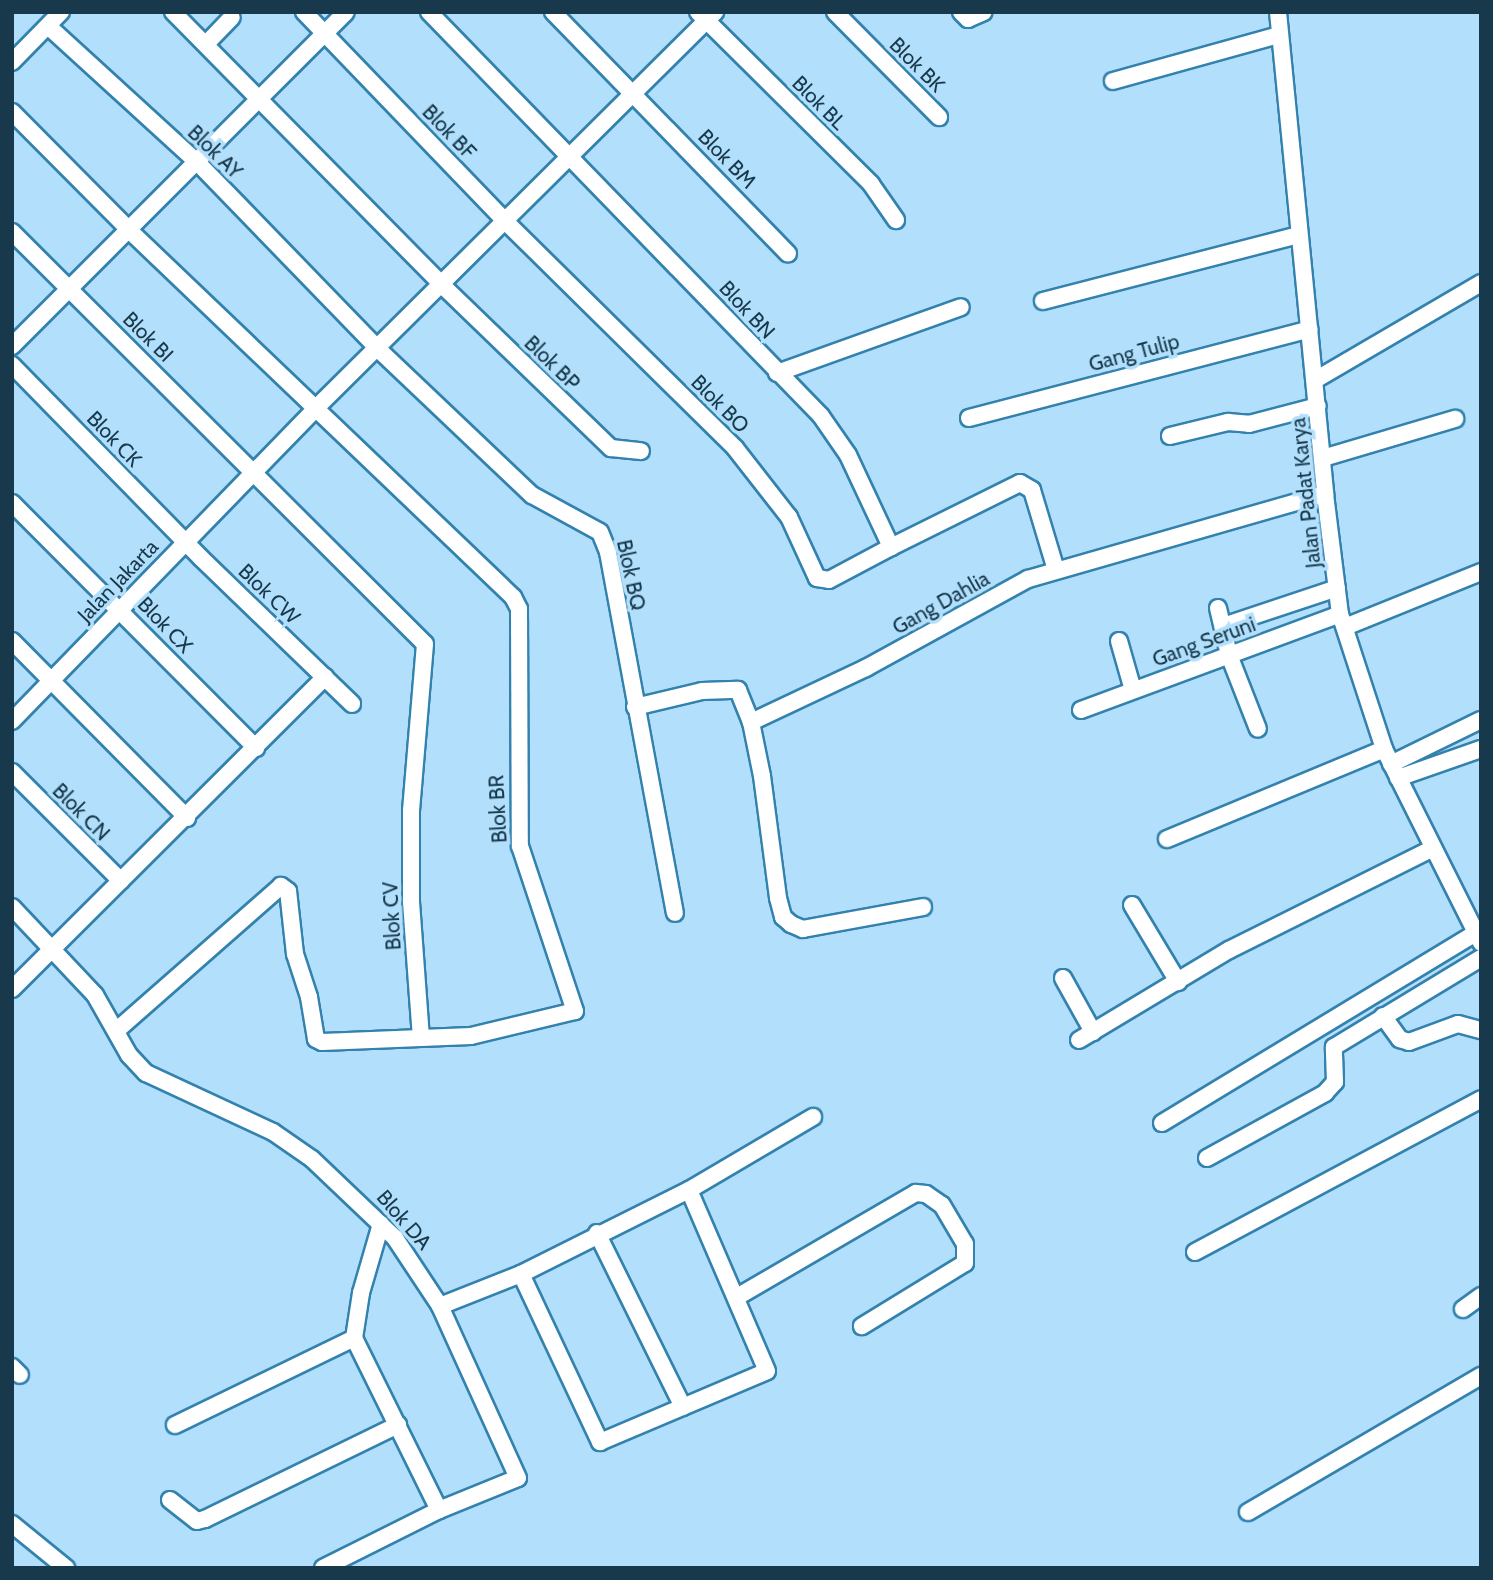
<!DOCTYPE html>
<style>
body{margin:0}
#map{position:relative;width:1493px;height:1580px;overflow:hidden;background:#b2dffc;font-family:Cabin,sans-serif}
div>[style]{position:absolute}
.roads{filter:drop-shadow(2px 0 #3382ae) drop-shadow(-2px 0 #3382ae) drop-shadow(0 2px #3382ae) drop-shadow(0 -2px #3382ae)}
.minor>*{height:16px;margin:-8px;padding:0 8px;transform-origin:8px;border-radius:8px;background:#fff}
span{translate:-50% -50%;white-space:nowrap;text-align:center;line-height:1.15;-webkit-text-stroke:7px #b2dffc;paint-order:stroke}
.street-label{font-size:21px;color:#18394c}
.frame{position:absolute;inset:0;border:14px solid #18394c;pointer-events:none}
</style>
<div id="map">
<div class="roads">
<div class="minor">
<i style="left:173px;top:12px;width:383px;rotate:45.4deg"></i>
<i style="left:442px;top:285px;width:235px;rotate:44deg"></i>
<i style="left:611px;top:448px;width:30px;rotate:6deg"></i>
<i style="left:304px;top:12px;width:291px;rotate:46.1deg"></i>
<i style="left:506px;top:222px;width:322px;rotate:44.6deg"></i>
<i style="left:735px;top:448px;width:88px;rotate:52deg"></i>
<i style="left:789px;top:517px;width:67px;rotate:65.3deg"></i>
<i style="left:817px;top:578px;width:12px;rotate:9deg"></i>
<i style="left:829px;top:580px;width:70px;rotate:-28deg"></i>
<i style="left:429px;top:12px;width:563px;rotate:45.86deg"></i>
<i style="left:821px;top:416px;width:47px;rotate:55.3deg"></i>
<i style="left:848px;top:455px;width:102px;rotate:64.9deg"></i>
<i style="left:891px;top:547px;width:144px;rotate:-26.4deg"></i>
<i style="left:1020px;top:483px;width:14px;rotate:30deg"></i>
<i style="left:1032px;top:490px;width:84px;rotate:73.3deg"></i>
<i style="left:553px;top:12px;width:337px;rotate:45.8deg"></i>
<i style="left:698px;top:12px;width:244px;rotate:44.8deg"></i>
<i style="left:871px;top:184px;width:44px;rotate:55.2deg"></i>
<i style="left:835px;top:12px;width:148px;rotate:45.3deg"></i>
<i style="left:961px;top:12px;width:10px;rotate:45deg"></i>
<i style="left:968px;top:19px;width:17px;rotate:-24deg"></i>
<i style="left:1278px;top:12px;width:484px;rotate:84.4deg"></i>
<i style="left:1325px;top:494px;width:121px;rotate:82.9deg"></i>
<i style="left:1340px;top:614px;width:142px;rotate:71.9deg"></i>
<i style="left:1384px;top:749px;width:217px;rotate:63.4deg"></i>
<i style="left:48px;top:26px;width:203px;rotate:42.4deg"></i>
<i style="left:198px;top:163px;width:259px;rotate:45.9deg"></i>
<i style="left:378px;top:349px;width:212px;rotate:43.5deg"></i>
<i style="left:532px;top:495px;width:77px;rotate:28.6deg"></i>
<i style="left:600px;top:532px;width:22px;rotate:68deg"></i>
<i style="left:608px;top:552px;width:367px;rotate:79.5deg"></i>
<i style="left:206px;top:44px;width:37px;rotate:-46deg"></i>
<i style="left:12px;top:62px;width:70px;rotate:-45.6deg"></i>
<i style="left:1113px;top:81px;width:172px;rotate:-15.5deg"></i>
<i style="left:12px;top:112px;width:168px;rotate:45.2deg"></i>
<i style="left:130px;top:231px;width:530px;rotate:43.7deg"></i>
<i style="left:513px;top:597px;width:13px;rotate:63deg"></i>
<i style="left:519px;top:609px;width:237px;rotate:89.8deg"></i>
<i style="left:520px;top:846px;width:174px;rotate:71.6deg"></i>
<i style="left:575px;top:1011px;width:107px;rotate:166.5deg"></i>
<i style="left:471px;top:1036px;width:50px;rotate:177.7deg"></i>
<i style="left:12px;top:232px;width:583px;rotate:44.93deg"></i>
<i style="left:425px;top:644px;width:167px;rotate:94.8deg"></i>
<i style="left:411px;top:810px;width:92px;rotate:90deg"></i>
<i style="left:411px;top:902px;width:136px;rotate:85.8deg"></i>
<i style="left:421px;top:1038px;width:99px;rotate:177.7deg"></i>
<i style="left:322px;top:1042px;width:7px;rotate:-153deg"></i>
<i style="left:316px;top:1039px;width:43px;rotate:-99.5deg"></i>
<i style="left:309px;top:997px;width:45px;rotate:-108deg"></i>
<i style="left:295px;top:954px;width:63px;rotate:-96.3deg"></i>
<i style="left:288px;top:891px;width:9px;rotate:-144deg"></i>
<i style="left:281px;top:886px;width:218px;rotate:138.7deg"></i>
<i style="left:1043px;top:301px;width:264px;rotate:-14.5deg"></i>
<i style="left:12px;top:346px;width:472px;rotate:-45deg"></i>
<i style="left:12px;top:365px;width:270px;rotate:45.6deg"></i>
<i style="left:201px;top:558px;width:210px;rotate:44deg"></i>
<i style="left:777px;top:373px;width:195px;rotate:-19.7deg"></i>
<i style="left:1315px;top:380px;width:192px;rotate:-30.3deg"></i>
<i style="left:969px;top:418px;width:352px;rotate:-14.6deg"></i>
<i style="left:1170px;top:436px;width:60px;rotate:-13.6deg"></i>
<i style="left:1228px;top:422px;width:21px;rotate:5deg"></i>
<i style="left:1249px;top:424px;width:71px;rotate:-14.6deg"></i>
<i style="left:1323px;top:458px;width:138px;rotate:-16.5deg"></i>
<i style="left:12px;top:503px;width:346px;rotate:45.1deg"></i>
<i style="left:1218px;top:608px;width:48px;rotate:76.8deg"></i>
<i style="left:1229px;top:655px;width:79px;rotate:68.6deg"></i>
<i style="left:1223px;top:626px;width:120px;rotate:-18.4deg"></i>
<i style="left:1345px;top:627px;width:147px;rotate:-22deg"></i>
<i style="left:12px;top:641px;width:249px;rotate:45.3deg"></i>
<i style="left:1119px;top:641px;width:51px;rotate:74.1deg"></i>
<i style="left:635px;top:707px;width:69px;rotate:-13.4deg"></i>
<i style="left:702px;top:691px;width:36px;rotate:-2deg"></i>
<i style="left:738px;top:690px;width:35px;rotate:68deg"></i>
<i style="left:751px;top:722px;width:55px;rotate:78.5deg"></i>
<i style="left:762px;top:776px;width:123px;rotate:82.5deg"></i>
<i style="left:778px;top:898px;width:20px;rotate:75deg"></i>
<i style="left:783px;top:917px;width:11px;rotate:41deg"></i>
<i style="left:791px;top:924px;width:13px;rotate:23deg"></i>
<i style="left:803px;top:929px;width:122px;rotate:-10.4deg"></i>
<i style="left:1081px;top:710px;width:276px;rotate:-20.3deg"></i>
<i style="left:12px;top:721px;width:435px;rotate:-45.8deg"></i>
<i style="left:315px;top:409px;width:564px;rotate:-44.78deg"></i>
<i style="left:751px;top:722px;width:127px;rotate:-25.2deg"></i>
<i style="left:866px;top:668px;width:185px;rotate:-28.8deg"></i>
<i style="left:1028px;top:579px;width:309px;rotate:-16deg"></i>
<i style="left:1391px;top:764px;width:100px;rotate:-26.1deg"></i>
<i style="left:12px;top:772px;width:154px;rotate:45deg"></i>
<i style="left:1398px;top:778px;width:88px;rotate:-19.3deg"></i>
<i style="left:1167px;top:839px;width:235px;rotate:-22.5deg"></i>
<i style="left:1132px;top:905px;width:90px;rotate:59.1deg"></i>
<i style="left:12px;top:907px;width:121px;rotate:46.7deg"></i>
<i style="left:95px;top:995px;width:69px;rotate:60.5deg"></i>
<i style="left:129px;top:1055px;width:25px;rotate:47deg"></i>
<i style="left:146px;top:1073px;width:140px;rotate:24.9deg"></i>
<i style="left:273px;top:1132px;width:47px;rotate:34.7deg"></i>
<i style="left:312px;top:1159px;width:115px;rotate:43.6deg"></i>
<i style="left:395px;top:1238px;width:82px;rotate:56.5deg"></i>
<i style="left:440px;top:1306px;width:87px;rotate:-21.6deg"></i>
<i style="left:521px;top:1274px;width:188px;rotate:-26.6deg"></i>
<i style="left:689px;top:1190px;width:144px;rotate:-30.5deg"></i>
<i style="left:1063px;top:978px;width:62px;rotate:60.9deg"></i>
<i style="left:12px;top:989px;width:442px;rotate:-44.9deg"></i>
<i style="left:1383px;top:1016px;width:29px;rotate:54deg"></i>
<i style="left:1400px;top:1039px;width:9px;rotate:18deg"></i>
<i style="left:1409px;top:1042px;width:52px;rotate:-20.2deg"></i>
<i style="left:1458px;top:1024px;width:24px;rotate:15deg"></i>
<i style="left:1079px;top:1040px;width:175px;rotate:-31deg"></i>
<i style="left:1229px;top:950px;width:227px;rotate:-26.5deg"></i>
<i style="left:1162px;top:1123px;width:367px;rotate:-31.2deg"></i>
<i style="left:1207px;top:1158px;width:135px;rotate:-28.8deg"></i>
<i style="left:1325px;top:1093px;width:15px;rotate:-48deg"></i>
<i style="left:1335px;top:1082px;width:35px;rotate:-92deg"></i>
<i style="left:1334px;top:1047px;width:172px;rotate:-31.2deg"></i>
<i style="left:381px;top:1224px;width:72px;rotate:106.2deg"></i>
<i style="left:361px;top:1293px;width:46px;rotate:98.8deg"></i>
<i style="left:354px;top:1338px;width:192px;rotate:63.7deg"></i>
<i style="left:439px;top:1510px;width:85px;rotate:-22.1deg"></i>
<i style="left:518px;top:1478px;width:189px;rotate:-114.4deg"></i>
<i style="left:597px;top:1233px;width:194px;rotate:63.7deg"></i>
<i style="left:1195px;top:1252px;width:324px;rotate:-28.1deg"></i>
<i style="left:521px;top:1274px;width:186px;rotate:64.8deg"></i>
<i style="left:600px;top:1442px;width:181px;rotate:-23deg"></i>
<i style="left:767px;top:1371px;width:197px;rotate:-113.3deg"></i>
<i style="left:737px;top:1297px;width:207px;rotate:-30.2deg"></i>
<i style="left:916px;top:1193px;width:10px;rotate:6deg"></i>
<i style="left:926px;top:1194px;width:19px;rotate:35deg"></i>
<i style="left:942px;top:1205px;width:45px;rotate:59.5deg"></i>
<i style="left:965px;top:1244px;width:19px;rotate:90deg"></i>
<i style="left:965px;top:1263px;width:121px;rotate:148.5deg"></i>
<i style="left:1463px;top:1309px;width:22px;rotate:-36deg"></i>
<i style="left:12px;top:1367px;width:11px;rotate:45deg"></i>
<i style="left:175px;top:1425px;width:199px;rotate:-25.9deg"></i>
<i style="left:170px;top:1500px;width:34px;rotate:38deg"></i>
<i style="left:197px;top:1521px;width:8px;rotate:-14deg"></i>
<i style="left:205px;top:1519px;width:215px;rotate:-26deg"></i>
<i style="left:1248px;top:1512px;width:270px;rotate:-30.3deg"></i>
<i style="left:12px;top:1524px;width:70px;rotate:39.2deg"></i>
<i style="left:323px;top:1568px;width:130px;rotate:-26.6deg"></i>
</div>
</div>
<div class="street-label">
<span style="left:917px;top:65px;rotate:45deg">Blok BK</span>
<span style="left:819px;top:103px;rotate:45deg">Blok BL</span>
<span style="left:449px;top:132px;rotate:46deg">Blok BF</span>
<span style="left:215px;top:152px;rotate:44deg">Blok AY</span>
<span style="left:727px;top:159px;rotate:46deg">Blok BM</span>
<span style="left:747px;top:310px;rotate:47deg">Blok BN</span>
<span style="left:148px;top:337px;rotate:45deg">Blok BI</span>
<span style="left:1134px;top:353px;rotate:-15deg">Gang Tulip</span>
<span style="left:552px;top:363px;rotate:44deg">Blok BP</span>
<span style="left:720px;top:404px;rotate:45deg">Blok BO</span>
<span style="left:114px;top:439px;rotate:46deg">Blok CK</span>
<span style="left:1306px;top:493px;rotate:-96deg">Jalan Padat Karya</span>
<span style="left:631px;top:575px;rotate:78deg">Blok BQ</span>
<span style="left:118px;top:581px;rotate:-46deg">Jalan Jakarta</span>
<span style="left:269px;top:594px;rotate:44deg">Blok CW</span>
<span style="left:941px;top:603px;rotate:-29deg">Gang Dahlia</span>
<span style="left:165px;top:625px;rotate:46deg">Blok CX</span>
<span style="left:1204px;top:642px;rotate:-20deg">Gang Seruni</span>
<span style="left:498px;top:809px;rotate:-93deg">Blok BR</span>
<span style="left:81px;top:812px;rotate:45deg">Blok CN</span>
<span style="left:392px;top:916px;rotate:-93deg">Blok CV</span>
<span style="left:404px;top:1220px;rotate:49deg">Blok DA</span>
</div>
<div class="frame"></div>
</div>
